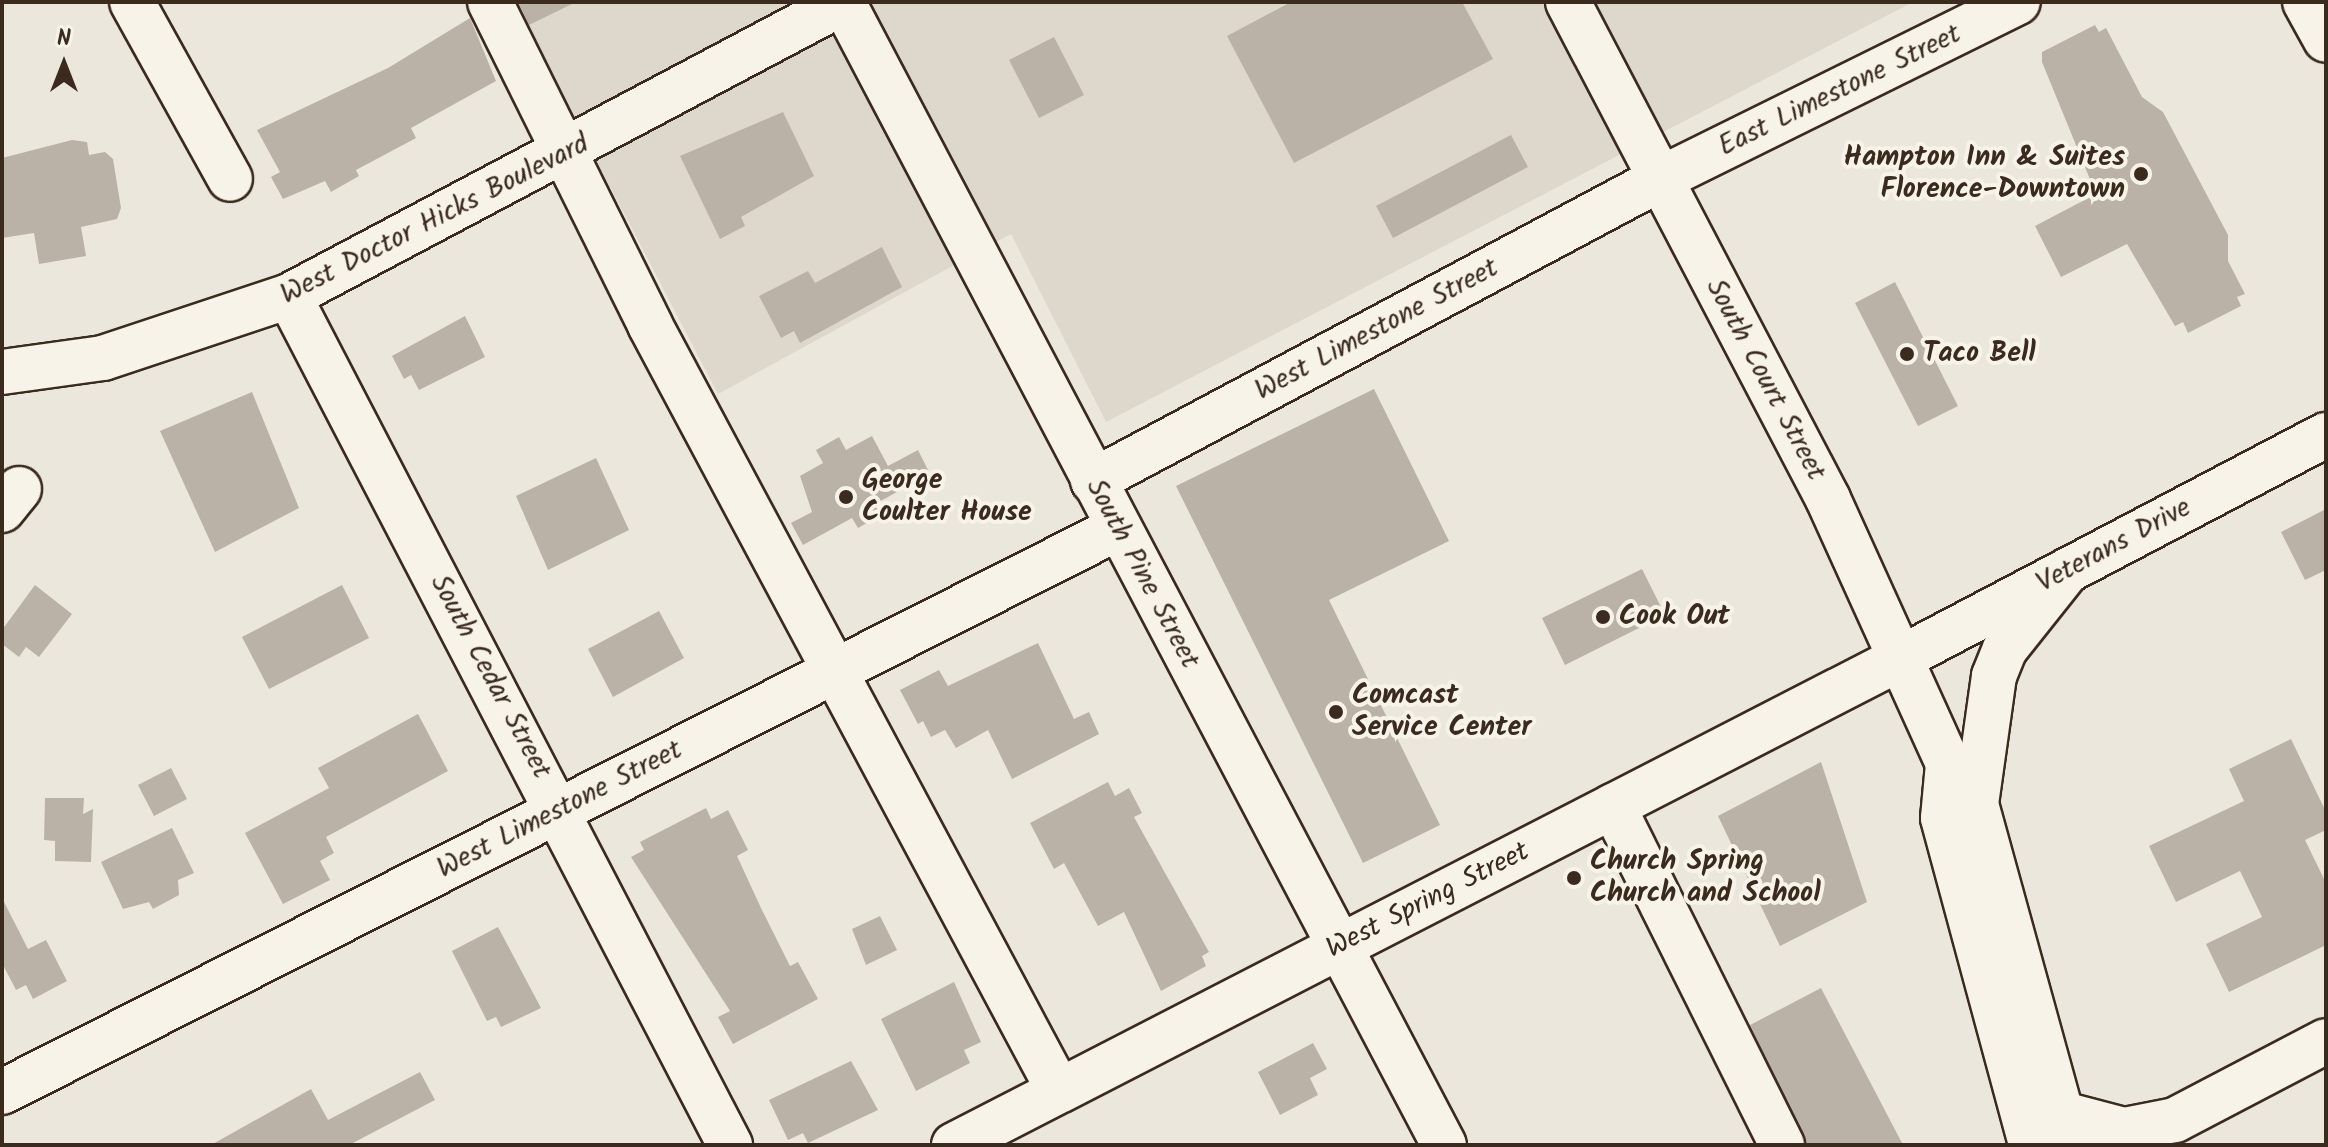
<!DOCTYPE html>
<style>
body{margin:0}
#map{position:relative;width:2328px;height:1147px;overflow:hidden;background:#ece7dc;font-family:Kalam,sans-serif}
div>[style]{position:absolute}
.built>*{inset:0;background:#ddd7cc}
.building>*{inset:0;background:#bab2a7}
.roads{filter:drop-shadow(2px 0 #3b2a1e) drop-shadow(-2px 0 #3b2a1e) drop-shadow(0 2px #3b2a1e) drop-shadow(0 -2px #3b2a1e)}
.minor>*{height:44px;margin:-22px;padding:0 22px;transform-origin:22px;border-radius:22px;background:#f7f3e8}
.major>*{height:44px;margin:-22px;padding:0 22px;transform-origin:22px;border-radius:22px;background:#f7f3e8}
.highway>*{height:44px;margin:-22px;padding:0 22px;transform-origin:22px;border-radius:22px;background:#f7f3e8}
.dots>*{width:22px;height:22px;translate:-50% -50%;box-sizing:border-box;border:4px solid #f7f3e8;border-radius:50%}
span{translate:-50% -50%;white-space:nowrap;text-align:center;line-height:1.15;-webkit-text-stroke:8px #f7f3e8;paint-order:stroke}
.street-label{font-size:28px;color:#3b2a1e}
.poi-label{font-size:28px;color:#3b2a1e;font-weight:700}
.right{translate:-100% -50%;text-align:right}
.left{translate:0 -50%;text-align:left}
.frame{position:absolute;inset:0;border:4px solid #3b2a1e;pointer-events:none}
.north{position:absolute;left:24px;top:24px;width:80px;height:80px;-webkit-text-stroke:6px #f7f3e8;paint-order:stroke;rotate:0deg;font-size:22px;font-weight:700;line-height:32px;text-align:center;color:#3b2a1e}
.north::after{content:'';display:block;margin:auto;width:28px;height:36px;background:#3b2a1e;clip-path:polygon(50% 0,100% 100%,50% 72%,0 100%)}
</style>
<div id="map">
<div class="built">
<i style="clip-path:polygon(514px 2px,1913px 2px,1106px 422px,1011px 234px,718px 394px)"></i>
</div>
<div class="building">
<i style="clip-path:polygon(518px 2px,576px 2px,529px 25px)"></i>
<i style="clip-path:polygon(1291px 2px,1462px 2px,1493px 59px,1294px 163px,1227px 36px)"></i>
<i style="clip-path:polygon(470px 18px,496px 81px,411px 128px,416px 138px,356px 170px,359px 176px,331px 192px,325px 181px,283px 199px,271px 177px,280px 172px,257px 130px,388px 68px)"></i>
<i style="clip-path:polygon(2095px 25px,2099px 32px,2106px 28px,2142px 97px,2163px 112px,2228px 235px,2228px 261px,2245px 294px,2237px 297px,2241px 306px,2188px 333px,2183px 322px,2175px 326px,2127px 244px,2061px 277px,2035px 226px,2096px 194px,2042px 62px,2042px 52px)"></i>
<i style="clip-path:polygon(1054px 37px,1084px 95px,1039px 118px,1009px 60px)"></i>
<i style="clip-path:polygon(783px 112px,814px 176px,741px 217px,745px 226px,720px 239px,680px 156px)"></i>
<i style="clip-path:polygon(1511px 135px,1528px 167px,1393px 238px,1376px 206px)"></i>
<i style="clip-path:polygon(72px 140px,87px 142px,89px 155px,105px 152px,113px 159px,121px 208px,117px 219px,81px 227px,86px 256px,39px 264px,34px 233px,2px 238px,2px 158px)"></i>
<i style="clip-path:polygon(882px 247px,902px 287px,800px 343px,794px 331px,781px 338px,759px 296px,808px 271px,815px 283px)"></i>
<i style="clip-path:polygon(1895px 282px,1958px 406px,1918px 426px,1855px 303px)"></i>
<i style="clip-path:polygon(465px 316px,485px 357px,419px 390px,411px 375px,404px 379px,392px 356px)"></i>
<i style="clip-path:polygon(1374px 389px,1449px 541px,1329px 600px,1440px 825px,1363px 863px,1176px 486px)"></i>
<i style="clip-path:polygon(252px 392px,299px 508px,215px 552px,160px 431px)"></i>
<i style="clip-path:polygon(872px 436px,888px 466px,918px 450px,930px 474px,875px 504px,881px 515px,858px 528px,852px 518px,803px 545px,791px 523px,812px 512px,800px 476px,823px 463px,816px 450px,839px 437px,846px 450px)"></i>
<i style="clip-path:polygon(596px 458px,629px 530px,548px 570px,516px 496px)"></i>
<i style="clip-path:polygon(2326px 509px,2326px 570px,2305px 580px,2281px 532px)"></i>
<i style="clip-path:polygon(1642px 569px,1665px 615px,1565px 665px,1542px 618px)"></i>
<i style="clip-path:polygon(35px 585px,72px 614px,39px 657px,26px 647px,19px 657px,2px 644px,2px 630px)"></i>
<i style="clip-path:polygon(342px 585px,369px 638px,269px 689px,242px 637px)"></i>
<i style="clip-path:polygon(659px 611px,684px 658px,613px 697px,588px 649px)"></i>
<i style="clip-path:polygon(1038px 643px,1074px 719px,1089px 712px,1099px 734px,1012px 779px,988px 730px,956px 748px,945px 730px,931px 737px,923px 721px,918px 724px,900px 690px,939px 670px,948px 686px)"></i>
<i style="clip-path:polygon(418px 714px,448px 771px,326px 837px,334px 853px,320px 861px,330px 880px,283px 904px,245px 833px,329px 788px,318px 768px)"></i>
<i style="clip-path:polygon(2291px 739px,2326px 812px,2326px 830px,2305px 840px,2326px 883px,2326px 945px,2229px 992px,2206px 944px,2262px 917px,2240px 871px,2176px 902px,2149px 846px,2244px 801px,2229px 769px)"></i>
<i style="clip-path:polygon(1821px 762px,1867px 902px,1780px 946px,1718px 816px)"></i>
<i style="clip-path:polygon(171px 768px,187px 799px,154px 816px,138px 785px)"></i>
<i style="clip-path:polygon(1108px 782px,1115px 796px,1129px 788px,1142px 813px,1134px 817px,1209px 952px,1202px 956px,1206px 966px,1161px 991px,1124px 912px,1098px 926px,1064px 863px,1054px 869px,1030px 823px)"></i>
<i style="clip-path:polygon(45px 798px,84px 798px,83px 814px,93px 809px,91px 862px,55px 861px,55px 841px,44px 840px)"></i>
<i style="clip-path:polygon(706px 808px,711px 819px,728px 810px,748px 850px,737px 856px,761px 908px,790px 966px,798px 962px,818px 999px,733px 1044px,718px 1017px,730px 1011px,631px 857px,644px 850px,640px 842px)"></i>
<i style="clip-path:polygon(172px 828px,194px 873px,178px 880px,179px 895px,153px 909px,149px 902px,123px 909px,101px 862px)"></i>
<i style="clip-path:polygon(2px 898px,28px 949px,46px 940px,67px 981px,33px 999px,26px 985px,16px 990px,2px 963px)"></i>
<i style="clip-path:polygon(880px 916px,897px 950px,866px 965px,852px 929px)"></i>
<i style="clip-path:polygon(498px 927px,541px 1008px,501px 1027px,496px 1017px,487px 1021px,452px 951px)"></i>
<i style="clip-path:polygon(954px 982px,981px 1042px,964px 1050px,970px 1063px,916px 1091px,881px 1019px)"></i>
<i style="clip-path:polygon(1821px 988px,1856px 1055px,1903px 1145px,1807px 1145px,1750px 1025px)"></i>
<i style="clip-path:polygon(1313px 1043px,1327px 1069px,1310px 1078px,1318px 1095px,1280px 1115px,1258px 1072px)"></i>
<i style="clip-path:polygon(851px 1061px,878px 1110px,808px 1143px,803px 1133px,788px 1140px,769px 1100px)"></i>
<i style="clip-path:polygon(420px 1072px,435px 1100px,349px 1145px,211px 1145px,311px 1089px,328px 1120px)"></i>
</div>
<div class="roads">
<div class="minor">
<i style="left:132px;top:2px;width:202px;rotate:61deg"></i>
<i style="left:490px;top:2px;width:360px;rotate:63.6deg"></i>
<i style="left:650px;top:325px;width:868px;rotate:61.9deg"></i>
<i style="left:2305px;top:2px;width:43px;rotate:61.1deg"></i>
<i style="left:289px;top:296px;width:957px;rotate:62.55deg"></i>
<i style="left:2px;top:372px;width:102px;rotate:-7.9deg"></i>
<i style="left:103px;top:358px;width:196px;rotate:-18.4deg"></i>
<i style="left:289px;top:296px;width:628px;rotate:-27.91deg"></i>
<i style="left:1093px;top:481px;width:642px;rotate:-28.04deg"></i>
<i style="left:1660px;top:179px;width:399px;rotate:-26.3deg"></i>
<i style="left:2px;top:510px;width:27px;rotate:-51deg"></i>
<i style="left:1613px;top:806px;width:379px;rotate:63.5deg"></i>
<i style="left:2px;top:1092px;width:1250px;rotate:-26.81deg"></i>
<i style="left:2175px;top:1120px;width:170px;rotate:-27.6deg"></i>
<i style="left:954px;top:1145px;width:1065px;rotate:-27.21deg"></i>
</div>
<div class="major">
<i style="left:843px;top:2px;width:1291px;rotate:62.26deg"></i>
<i style="left:1901px;top:658px;width:480px;rotate:-27.7deg"></i>
</div>
<div class="highway">
<i style="left:1568px;top:2px;width:561px;rotate:62.38deg"></i>
<i style="left:1828px;top:499px;width:291px;rotate:65.6deg"></i>
<i style="left:1948px;top:764px;width:49px;rotate:55deg"></i>
<i style="left:1976px;top:804px;width:354px;rotate:74.6deg"></i>
<i style="left:1948px;top:764px;width:54px;rotate:95.3deg"></i>
<i style="left:1943px;top:818px;width:339px;rotate:74.9deg"></i>
<i style="left:1976px;top:804px;width:129px;rotate:-82deg"></i>
<i style="left:1994px;top:676px;width:29px;rotate:-68deg"></i>
<i style="left:2005px;top:649px;width:100px;rotate:-51.5deg"></i>
<i style="left:2063px;top:1114px;width:63px;rotate:14.7deg"></i>
<i style="left:2124px;top:1130px;width:52px;rotate:-11.1deg"></i>
</div>
</div>
<div class="dots">
<i style="left:2141px;top:174px;background:#3b2a1e"></i>
<i style="left:1907px;top:354px;background:#3b2a1e"></i>
<i style="left:846px;top:497px;background:#3b2a1e"></i>
<i style="left:1603px;top:617px;background:#3b2a1e"></i>
<i style="left:1336px;top:712px;background:#3b2a1e"></i>
<i style="left:1574px;top:878px;background:#3b2a1e"></i>
</div>
<div class="street-label">
<span style="left:1840px;top:91px;rotate:-26deg">East Limestone Street</span>
<span style="left:435px;top:220px;rotate:-27deg">West Doctor Hicks Boulevard</span>
<span style="left:1377px;top:330px;rotate:-28deg">West Limestone Street</span>
<span style="left:1765px;top:380px;rotate:62deg">South Court Street</span>
<span style="left:2114px;top:546px;rotate:-28deg">Veterans Drive</span>
<span style="left:1142px;top:574px;rotate:62deg">South Pine Street</span>
<span style="left:490px;top:677px;rotate:62deg">South Cedar Street</span>
<span style="left:560px;top:810px;rotate:-27deg">West Limestone Street</span>
<span style="left:1428px;top:901px;rotate:-27deg">West Spring Street</span>
</div>
<div class="poi-label">
<span class="right" style="left:2125px;top:174px">Hampton Inn &amp; Suites<br>Florence-Downtown</span>
<span class="left" style="left:1923px;top:354px">Taco Bell</span>
<span class="left" style="left:862px;top:497px">George<br>Coulter House</span>
<span class="left" style="left:1619px;top:617px">Cook Out</span>
<span class="left" style="left:1352px;top:712px">Comcast<br>Service Center</span>
<span class="left" style="left:1590px;top:878px">Church Spring<br>Church and School</span>
</div>
<div class="frame"></div>
<div class="north">N</div>
</div>
